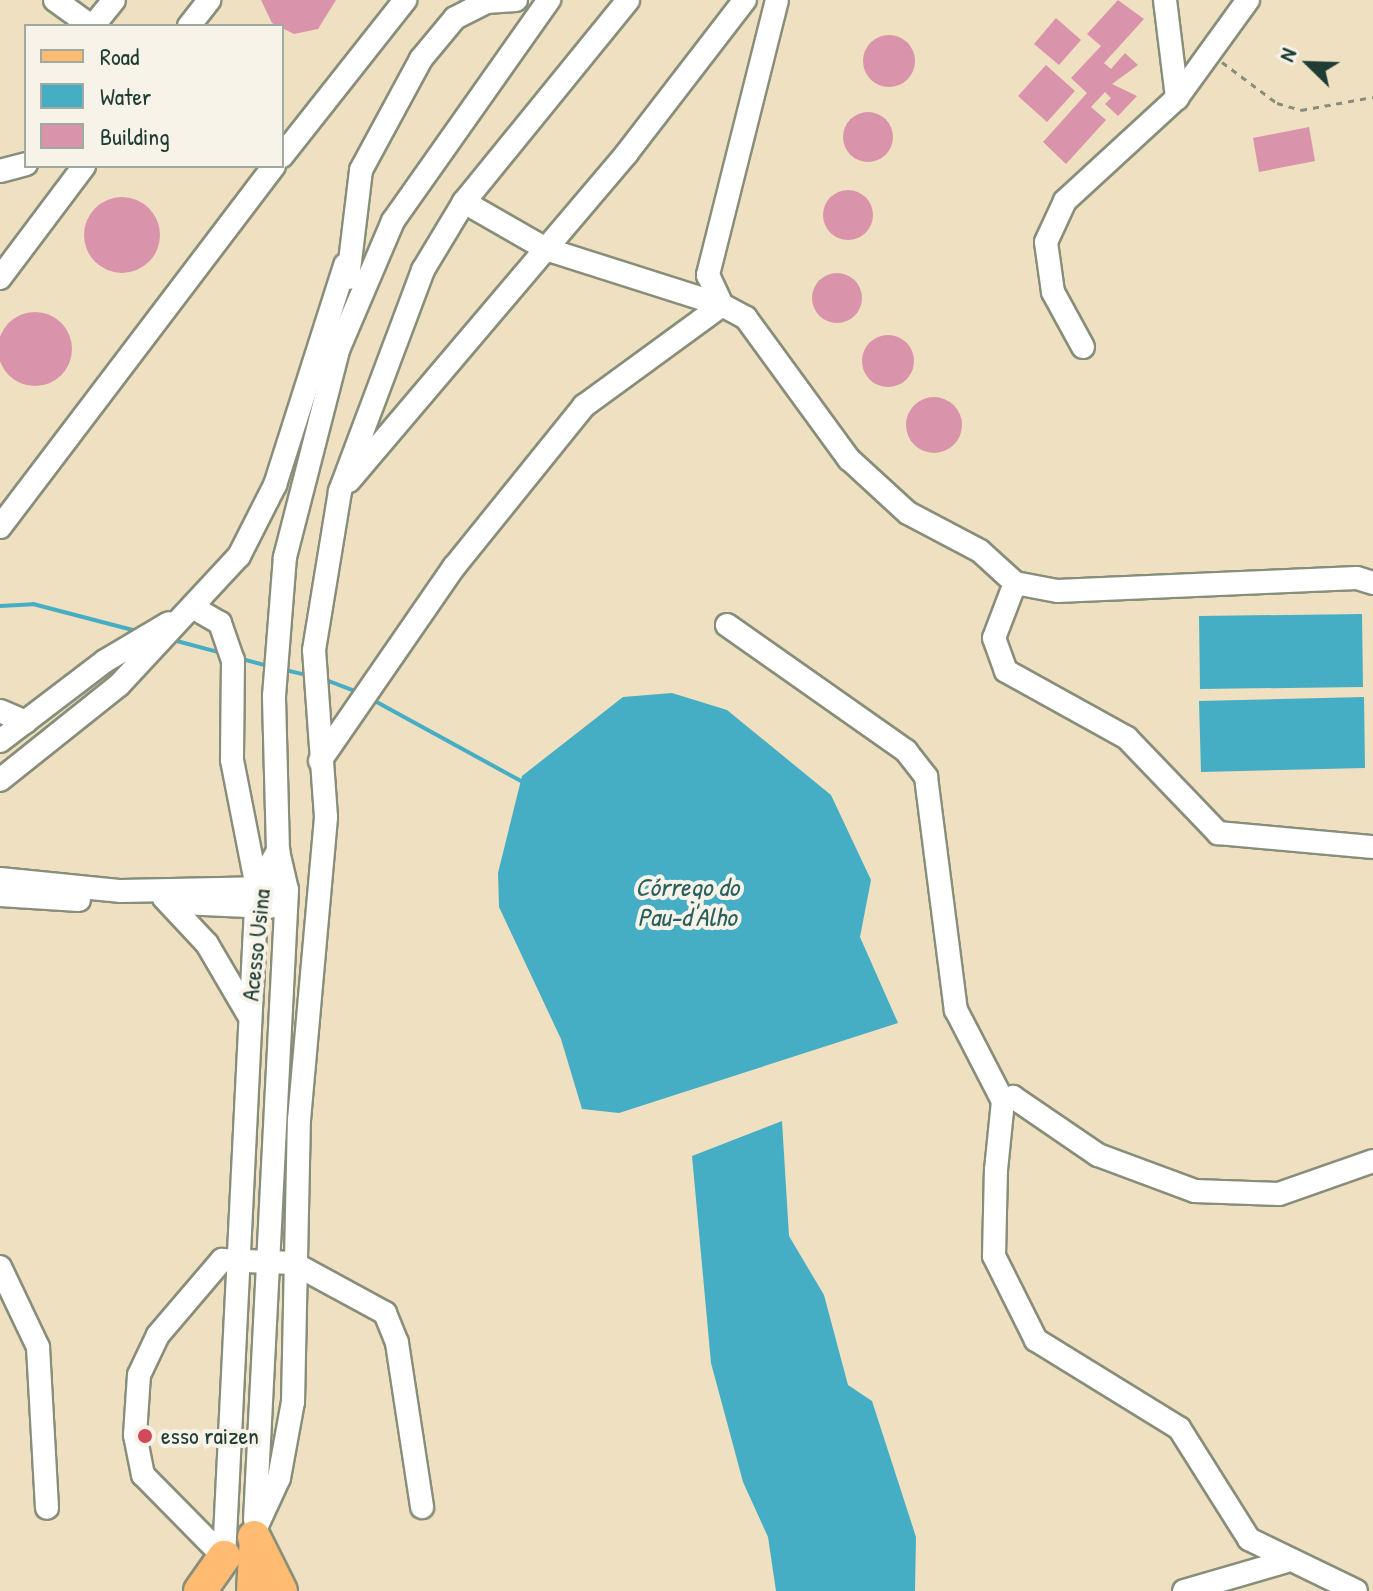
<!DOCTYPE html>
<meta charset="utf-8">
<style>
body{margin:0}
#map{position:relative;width:1373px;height:1591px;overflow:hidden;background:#efe0c1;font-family:"Patrick Hand",sans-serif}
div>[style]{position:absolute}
.water>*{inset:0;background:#45aec4}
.stream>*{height:4px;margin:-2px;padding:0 2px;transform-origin:2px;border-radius:2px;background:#45aec4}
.building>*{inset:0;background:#d993aa}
.round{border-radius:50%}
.path>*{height:3px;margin-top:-1.5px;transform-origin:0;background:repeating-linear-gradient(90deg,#878e7a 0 6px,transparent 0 12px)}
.roads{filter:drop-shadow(2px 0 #878e7a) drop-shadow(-2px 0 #878e7a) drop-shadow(0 2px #878e7a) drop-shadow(0 -2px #878e7a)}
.minor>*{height:22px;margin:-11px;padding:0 11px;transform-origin:11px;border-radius:11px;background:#fff}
.major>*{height:28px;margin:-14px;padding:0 14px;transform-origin:14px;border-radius:14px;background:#febb71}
.highway>*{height:32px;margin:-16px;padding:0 16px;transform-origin:16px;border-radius:16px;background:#febb71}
.dots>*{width:22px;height:22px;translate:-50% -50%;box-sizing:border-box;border:4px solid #f7f3e8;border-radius:50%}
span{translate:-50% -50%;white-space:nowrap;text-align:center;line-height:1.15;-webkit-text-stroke:8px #f7f3e8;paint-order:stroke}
.street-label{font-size:24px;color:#1f3d34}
.poi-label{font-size:24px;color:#1f3d34}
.left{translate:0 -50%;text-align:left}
.water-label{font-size:26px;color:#2a5f5f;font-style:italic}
.legend{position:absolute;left:24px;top:24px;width:260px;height:144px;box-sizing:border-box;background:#f7f3e8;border:2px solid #a1aaa0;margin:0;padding:10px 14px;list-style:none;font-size:24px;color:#1f3d34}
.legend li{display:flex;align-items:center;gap:16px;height:40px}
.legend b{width:40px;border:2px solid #a1aaa0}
.north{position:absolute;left:1269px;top:24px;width:80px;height:80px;-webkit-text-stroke:6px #f7f3e8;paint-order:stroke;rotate:293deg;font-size:22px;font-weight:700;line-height:32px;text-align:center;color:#1f3d34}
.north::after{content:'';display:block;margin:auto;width:28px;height:36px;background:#1f3d34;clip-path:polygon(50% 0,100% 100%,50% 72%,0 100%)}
</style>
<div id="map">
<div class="water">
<i style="clip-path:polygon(1362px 614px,1363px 687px,1200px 689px,1199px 616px)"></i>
<i style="clip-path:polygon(672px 693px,727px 710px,831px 795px,871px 880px,860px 937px,898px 1023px,619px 1113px,582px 1109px,561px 1039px,499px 907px,498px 873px,522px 776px,623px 697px)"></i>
<i style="clip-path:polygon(1364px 697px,1365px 768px,1201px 772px,1199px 701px)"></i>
<i style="clip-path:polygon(782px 1121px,789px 1236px,824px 1295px,848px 1385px,872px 1401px,916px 1537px,915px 1591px,776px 1591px,768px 1537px,743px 1482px,711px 1363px,692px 1156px)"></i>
</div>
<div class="stream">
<i style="left:0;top:606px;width:33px;rotate:-3deg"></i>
<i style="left:33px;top:604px;width:107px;rotate:14.6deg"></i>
<i style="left:173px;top:640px;width:51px;rotate:14.9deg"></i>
<i style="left:242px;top:659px;width:28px;rotate:15deg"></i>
<i style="left:285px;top:670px;width:17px;rotate:13deg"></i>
<i style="left:326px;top:680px;width:34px;rotate:21deg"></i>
<i style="left:373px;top:700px;width:171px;rotate:28.7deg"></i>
</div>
<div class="building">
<i style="clip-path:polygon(261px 0,336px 0,318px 29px,294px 34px,272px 23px)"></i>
<i style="clip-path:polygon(1118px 0,1144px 19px,1104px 63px,1111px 69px,1125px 53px,1138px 65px,1112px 84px,1137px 96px,1118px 116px,1105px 104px,1111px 98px,1105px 92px,1091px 107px,1106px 120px,1066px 164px,1043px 142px,1087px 93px,1071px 78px,1101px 46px,1087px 34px)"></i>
<i style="clip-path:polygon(1056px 18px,1081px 40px,1059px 65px,1034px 44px)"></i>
<i class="round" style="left:863px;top:35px;width:52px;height:52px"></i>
<i style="clip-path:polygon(1046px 65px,1075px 91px,1047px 122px,1018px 96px)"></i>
<i class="round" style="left:843px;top:112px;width:50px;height:50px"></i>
<i style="clip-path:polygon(1309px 127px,1315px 161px,1259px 172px,1253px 138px)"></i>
<i class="round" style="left:823px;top:190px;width:50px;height:50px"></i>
<i class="round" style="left:84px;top:197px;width:76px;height:76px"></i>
<i class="round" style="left:812px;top:273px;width:50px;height:50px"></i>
<i class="round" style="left:-2px;top:312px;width:74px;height:74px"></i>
<i class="round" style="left:862px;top:335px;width:52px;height:52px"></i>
<i class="round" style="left:906px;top:397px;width:56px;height:56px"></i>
</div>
<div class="path">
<i style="left:1222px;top:62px;width:69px;rotate:36.7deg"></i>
<i style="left:1277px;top:103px;width:25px;rotate:16deg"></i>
<i style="left:1301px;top:110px;width:73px;rotate:-10.2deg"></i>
</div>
<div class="roads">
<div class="minor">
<i style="left:55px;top:0;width:44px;rotate:35.8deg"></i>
<i style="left:777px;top:0;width:284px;rotate:104.1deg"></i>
<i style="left:708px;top:275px;width:33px;rotate:65deg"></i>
<i style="left:722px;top:305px;width:27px;rotate:28deg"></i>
<i style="left:746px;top:318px;width:175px;rotate:53.9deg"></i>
<i style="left:849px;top:459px;width:80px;rotate:42.5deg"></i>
<i style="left:908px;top:513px;width:81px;rotate:27.8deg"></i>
<i style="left:980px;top:551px;width:47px;rotate:42.4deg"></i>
<i style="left:1015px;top:583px;width:43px;rotate:10.8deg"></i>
<i style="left:1057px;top:591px;width:300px;rotate:-2.5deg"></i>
<i style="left:1357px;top:578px;width:17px;rotate:17deg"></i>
<i style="left:1165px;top:0;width:99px;rotate:83deg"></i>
<i style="left:93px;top:26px;width:33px;rotate:-51deg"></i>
<i style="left:189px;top:26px;width:33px;rotate:-52deg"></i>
<i style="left:282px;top:156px;width:199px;rotate:-51.7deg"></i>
<i style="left:0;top:171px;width:27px;rotate:-15deg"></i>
<i style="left:464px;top:202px;width:95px;rotate:29.8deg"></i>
<i style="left:546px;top:249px;width:185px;rotate:17.7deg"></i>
<i style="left:0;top:278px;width:140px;rotate:-53.1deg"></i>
<i style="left:348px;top:278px;width:109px;rotate:-83.1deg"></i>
<i style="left:361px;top:170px;width:126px;rotate:-61.6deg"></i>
<i style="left:421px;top:59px;width:53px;rotate:-50.3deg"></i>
<i style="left:455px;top:18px;width:35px;rotate:-27deg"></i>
<i style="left:486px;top:2px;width:30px;rotate:-4deg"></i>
<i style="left:1083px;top:347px;width:63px;rotate:-118.6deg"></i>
<i style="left:1053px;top:292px;width:50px;rotate:-98deg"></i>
<i style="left:1046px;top:242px;width:45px;rotate:-65.1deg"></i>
<i style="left:1065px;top:201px;width:152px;rotate:-42.6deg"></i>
<i style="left:1177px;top:98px;width:121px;rotate:-54.1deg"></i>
<i style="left:349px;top:481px;width:430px;rotate:-49.7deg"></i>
<i style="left:627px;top:153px;width:193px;rotate:-52.4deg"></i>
<i style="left:0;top:527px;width:453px;rotate:-52.8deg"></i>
<i style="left:1015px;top:583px;width:59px;rotate:110.9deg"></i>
<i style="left:994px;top:638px;width:35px;rotate:70deg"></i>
<i style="left:1006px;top:671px;width:138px;rotate:29deg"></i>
<i style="left:1127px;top:738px;width:132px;rotate:46.2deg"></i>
<i style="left:1218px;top:833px;width:156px;rotate:5.2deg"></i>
<i style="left:194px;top:608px;width:30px;rotate:30deg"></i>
<i style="left:220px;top:623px;width:39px;rotate:71deg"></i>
<i style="left:233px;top:660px;width:100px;rotate:90.6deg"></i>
<i style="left:232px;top:760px;width:130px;rotate:78.9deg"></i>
<i style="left:727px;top:625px;width:219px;rotate:35.1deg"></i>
<i style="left:906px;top:751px;width:33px;rotate:52deg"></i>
<i style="left:926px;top:777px;width:235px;rotate:82.7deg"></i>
<i style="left:956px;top:1010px;width:102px;rotate:62.7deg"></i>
<i style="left:0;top:711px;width:28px;rotate:23deg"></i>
<i style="left:0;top:741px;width:132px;rotate:-37.3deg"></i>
<i style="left:105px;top:661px;width:74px;rotate:-30.7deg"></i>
<i style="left:320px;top:761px;width:236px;rotate:-55.4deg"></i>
<i style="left:454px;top:567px;width:207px;rotate:-51.1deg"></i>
<i style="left:584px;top:406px;width:171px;rotate:-36.2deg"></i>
<i style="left:0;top:780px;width:152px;rotate:-38.6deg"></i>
<i style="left:119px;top:685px;width:176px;rotate:-47.1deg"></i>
<i style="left:239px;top:556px;width:80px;rotate:-63.1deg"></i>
<i style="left:275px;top:485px;width:231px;rotate:-72.3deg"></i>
<i style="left:0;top:879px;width:122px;rotate:5.7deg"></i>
<i style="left:121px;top:891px;width:149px;rotate:-1.2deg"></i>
<i style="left:0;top:895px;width:79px;rotate:3.6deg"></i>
<i style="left:164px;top:898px;width:63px;rotate:46.9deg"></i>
<i style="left:207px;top:944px;width:81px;rotate:59.6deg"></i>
<i style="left:181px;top:903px;width:89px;rotate:2.6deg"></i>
<i style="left:0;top:1267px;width:89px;rotate:64.6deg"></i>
<i style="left:38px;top:1347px;width:161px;rotate:86.8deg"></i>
<i style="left:255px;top:1520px;width:631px;rotate:-87.09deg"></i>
<i style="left:287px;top:890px;width:40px;rotate:-103deg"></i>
<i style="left:278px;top:851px;width:155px;rotate:-91.5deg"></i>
<i style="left:274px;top:696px;width:139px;rotate:-85.5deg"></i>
<i style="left:285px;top:557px;width:214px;rotate:-75.6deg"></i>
<i style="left:338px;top:350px;width:140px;rotate:-66.9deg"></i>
<i style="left:393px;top:221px;width:271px;rotate:-54.8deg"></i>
<i style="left:255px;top:1530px;width:57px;rotate:-65.2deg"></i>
<i style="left:279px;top:1478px;width:77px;rotate:-79.6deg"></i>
<i style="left:293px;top:1402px;width:282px;rotate:-88.8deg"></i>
<i style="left:299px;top:1120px;width:304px;rotate:-84.9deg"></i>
<i style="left:326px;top:817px;width:167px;rotate:-94.1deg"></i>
<i style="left:314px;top:650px;width:161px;rotate:-80.7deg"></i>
<i style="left:340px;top:491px;width:236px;rotate:-69.4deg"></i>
<i style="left:423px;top:270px;width:79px;rotate:-58.9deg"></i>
<i style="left:464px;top:202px;width:260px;rotate:-50.9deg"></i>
<i style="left:224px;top:1557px;width:115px;rotate:-134.6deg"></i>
<i style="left:143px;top:1475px;width:41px;rotate:-101.3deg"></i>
<i style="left:135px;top:1435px;width:60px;rotate:-86.2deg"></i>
<i style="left:139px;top:1375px;width:44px;rotate:-64.6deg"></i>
<i style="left:158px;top:1335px;width:99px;rotate:-49.5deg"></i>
<i style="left:222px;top:1260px;width:71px;rotate:2.4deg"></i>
<i style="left:293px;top:1263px;width:105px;rotate:28.5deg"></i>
<i style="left:385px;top:1313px;width:32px;rotate:68deg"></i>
<i style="left:397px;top:1343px;width:166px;rotate:81.3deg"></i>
<i style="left:224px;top:1557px;width:670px;rotate:-87.18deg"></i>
<i style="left:257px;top:888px;width:43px;rotate:-60.4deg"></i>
<i style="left:1184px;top:1591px;width:104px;rotate:-16.2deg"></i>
<i style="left:1356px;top:1591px;width:119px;rotate:-154.1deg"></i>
<i style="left:1249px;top:1539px;width:131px;rotate:-122.2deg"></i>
<i style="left:1179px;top:1428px;width:168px;rotate:-148.4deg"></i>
<i style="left:1036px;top:1340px;width:94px;rotate:-116.6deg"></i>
<i style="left:994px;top:1256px;width:86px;rotate:-88.7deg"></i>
<i style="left:996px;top:1170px;width:69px;rotate:-84.2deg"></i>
<i style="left:1003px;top:1101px;width:11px;rotate:-22deg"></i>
<i style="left:1013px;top:1097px;width:103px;rotate:34.3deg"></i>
<i style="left:1098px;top:1155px;width:103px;rotate:20.4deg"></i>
<i style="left:1195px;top:1191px;width:84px;rotate:2deg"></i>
<i style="left:1279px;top:1194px;width:100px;rotate:-19.3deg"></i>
</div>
<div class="major">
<i style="left:251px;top:1591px;width:54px;rotate:-86.8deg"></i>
</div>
<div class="highway">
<i style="left:254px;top:1537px;width:60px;rotate:63.4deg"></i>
<i style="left:200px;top:1591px;width:42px;rotate:-54.8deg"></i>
</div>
</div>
<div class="dots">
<i style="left:145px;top:1436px;background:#d1495b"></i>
</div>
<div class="street-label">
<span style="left:256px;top:945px;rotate:-84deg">Acesso Usina</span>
</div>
<div class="poi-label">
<span class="left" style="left:161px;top:1436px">esso raizen</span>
</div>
<div class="water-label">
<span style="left:687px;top:902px">Córrego do<br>Pau-d'Alho</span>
</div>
<ul class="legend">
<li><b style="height:10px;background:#febb71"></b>Road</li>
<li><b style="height:22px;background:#45aec4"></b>Water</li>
<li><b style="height:22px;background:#d993aa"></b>Building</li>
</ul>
<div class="north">N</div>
</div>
